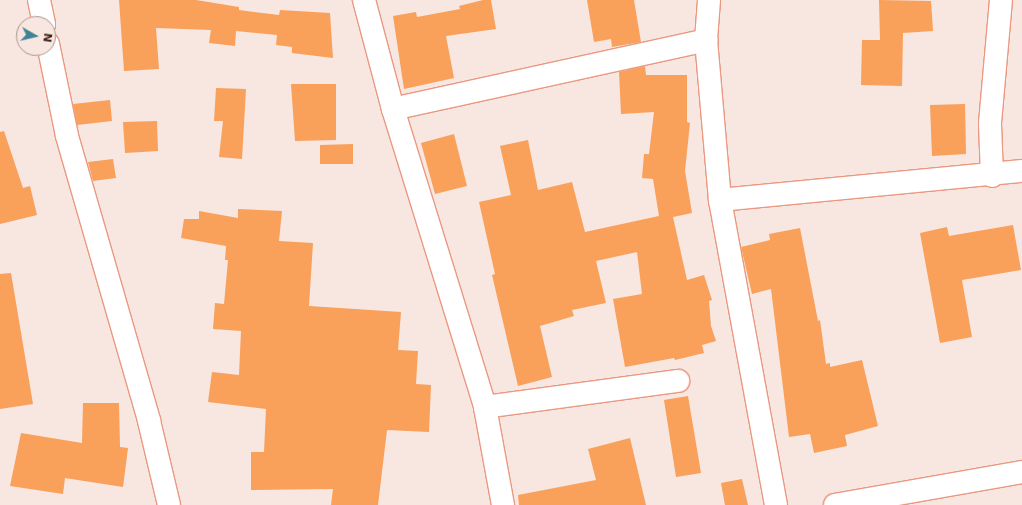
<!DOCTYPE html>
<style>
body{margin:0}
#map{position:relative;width:1022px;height:505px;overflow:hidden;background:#f8e6e0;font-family:"DejaVu Sans",sans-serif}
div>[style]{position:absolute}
.building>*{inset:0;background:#f9a05a}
.roads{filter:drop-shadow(1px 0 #ea9880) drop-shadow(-1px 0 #ea9880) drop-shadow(0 1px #ea9880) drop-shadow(0 -1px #ea9880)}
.minor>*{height:22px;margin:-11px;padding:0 11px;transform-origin:11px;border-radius:11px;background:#fff}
span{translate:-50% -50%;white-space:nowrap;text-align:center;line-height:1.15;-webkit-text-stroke:3.5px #f8e6e0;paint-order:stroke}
.north{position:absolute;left:16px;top:16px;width:40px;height:40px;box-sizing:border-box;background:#f8e6e0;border:1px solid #ac958e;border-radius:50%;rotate:98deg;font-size:11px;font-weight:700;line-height:16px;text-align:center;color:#3b1b12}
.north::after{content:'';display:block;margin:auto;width:14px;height:18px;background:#418394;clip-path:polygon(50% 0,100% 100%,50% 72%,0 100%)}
</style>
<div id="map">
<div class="building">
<i style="clip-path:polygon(119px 0,196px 0,239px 7px,239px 10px,279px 15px,280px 10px,330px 13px,333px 58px,292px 53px,292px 47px,276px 45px,277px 35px,236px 31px,235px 46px,209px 43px,211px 30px,156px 28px,159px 69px,124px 71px)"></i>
<i style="clip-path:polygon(483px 0,491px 0,496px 29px,446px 36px,454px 78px,404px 89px,393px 16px,416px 12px,417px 17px,460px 9px,459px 6px)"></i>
<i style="clip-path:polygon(587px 0,634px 0,641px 42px,612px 47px,611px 39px,594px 42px)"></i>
<i style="clip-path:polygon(879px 0,931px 1px,933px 31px,903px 33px,902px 86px,861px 85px,862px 40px,880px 40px)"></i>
<i style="clip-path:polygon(645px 66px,646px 75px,687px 75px,687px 122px,690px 123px,685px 171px,692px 213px,673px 217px,687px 280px,704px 275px,712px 300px,709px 301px,711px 326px,716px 341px,702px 345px,704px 353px,675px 360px,674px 358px,625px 367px,613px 299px,642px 294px,637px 252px,596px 261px,606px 303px,572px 310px,574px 316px,540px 326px,552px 377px,518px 386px,492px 275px,495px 274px,479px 202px,511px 195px,500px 146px,528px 140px,538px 190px,572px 182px,585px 232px,659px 216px,653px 179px,642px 178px,644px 154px,649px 154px,654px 112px,621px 114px,619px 72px)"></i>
<i style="clip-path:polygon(291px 84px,336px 84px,336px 140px,295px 141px)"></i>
<i style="clip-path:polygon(216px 88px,246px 89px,242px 159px,219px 157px,223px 121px,214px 121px)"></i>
<i style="clip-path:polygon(110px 100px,112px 121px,77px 125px,73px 104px)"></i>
<i style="clip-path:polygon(965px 104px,966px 154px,932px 156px,930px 105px)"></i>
<i style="clip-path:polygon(157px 121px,158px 151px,125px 153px,123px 122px)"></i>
<i style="clip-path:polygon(4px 131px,23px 188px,30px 186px,37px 215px,0 224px,0 132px)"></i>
<i style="clip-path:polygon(454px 134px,467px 186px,435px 194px,421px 143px)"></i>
<i style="clip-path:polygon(353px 144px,353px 164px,320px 164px,320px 145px)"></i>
<i style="clip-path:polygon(113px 159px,116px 178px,93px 181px,88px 162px)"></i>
<i style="clip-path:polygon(238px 209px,282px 211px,279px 241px,313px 243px,309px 306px,401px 312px,398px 350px,418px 351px,416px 384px,431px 385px,429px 432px,387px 430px,378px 505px,331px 505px,333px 489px,251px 490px,251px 452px,264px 452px,266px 409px,208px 402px,212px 372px,239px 375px,241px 331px,213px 329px,215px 303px,224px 304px,228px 260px,225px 260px,226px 246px,181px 238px,184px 219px,199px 219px,199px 211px,238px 218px)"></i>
<i style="clip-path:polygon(1013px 225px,1021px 270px,962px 280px,972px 337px,940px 343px,920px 233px,947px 227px,949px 236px)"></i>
<i style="clip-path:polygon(800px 228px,818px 321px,820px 320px,826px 364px,830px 363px,830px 367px,862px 360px,878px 426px,845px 435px,847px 446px,814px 453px,810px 434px,789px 437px,771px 289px,752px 294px,741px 247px,770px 240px,769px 234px)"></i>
<i style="clip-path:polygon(11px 273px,33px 404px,0 409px,0 274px)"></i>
<i style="clip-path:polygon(688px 396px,701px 473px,676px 477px,664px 400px)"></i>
<i style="clip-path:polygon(83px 403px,119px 403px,120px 447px,128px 448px,123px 487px,65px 478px,63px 494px,10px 486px,21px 433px,82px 443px)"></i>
<i style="clip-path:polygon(630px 438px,646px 505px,519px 505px,518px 495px,596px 480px,588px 449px)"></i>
<i style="clip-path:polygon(742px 479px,748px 505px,725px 505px,721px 483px)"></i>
</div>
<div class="roads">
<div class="minor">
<i style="left:39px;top:0;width:25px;rotate:78deg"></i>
<i style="left:364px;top:0;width:113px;rotate:75.1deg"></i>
<i style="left:393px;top:109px;width:312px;rotate:72.8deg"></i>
<i style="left:485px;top:407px;width:100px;rotate:79.6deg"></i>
<i style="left:706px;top:40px;width:40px;rotate:-85.7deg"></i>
<i style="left:48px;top:44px;width:94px;rotate:78.3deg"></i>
<i style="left:67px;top:136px;width:297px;rotate:73.9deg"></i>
<i style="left:149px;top:421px;width:86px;rotate:76.6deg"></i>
<i style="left:393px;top:109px;width:321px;rotate:-12.4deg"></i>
<i style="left:706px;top:40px;width:161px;rotate:85deg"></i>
<i style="left:720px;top:200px;width:310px;rotate:79.6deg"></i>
<i style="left:992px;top:176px;width:53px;rotate:-92.2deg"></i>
<i style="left:990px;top:123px;width:123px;rotate:-84.9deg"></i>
<i style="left:720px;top:200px;width:303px;rotate:-5.5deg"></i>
<i style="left:485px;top:407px;width:195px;rotate:-7.7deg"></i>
<i style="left:835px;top:505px;width:190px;rotate:-10deg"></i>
</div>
</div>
<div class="north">N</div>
</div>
